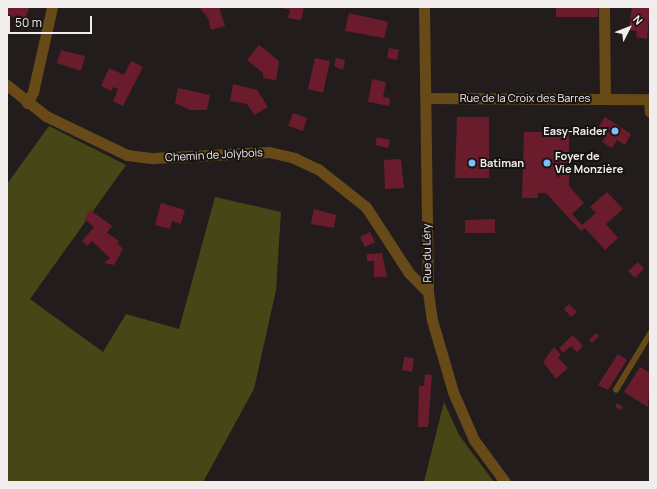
<!DOCTYPE html>
<meta charset="utf-8">
<style>
body{margin:0}
#map{position:relative;width:657px;height:489px;overflow:hidden;background:#221d1c;font-family:Manrope,sans-serif}
div>[style]{position:absolute}
.green>*{inset:0;background:#474617}
.building>*{inset:0;background:#6a1c2c}
.lane>*{height:5.5px;margin:-2.75px;padding:0 2.75px;transform-origin:2.75px;border-radius:2.75px;background:#684a18}
.street>*{height:11px;margin:-5.5px;padding:0 5.5px;transform-origin:5.5px;border-radius:5.5px;background:#684a18}
.dots>*{width:11px;height:11px;translate:-50% -50%;box-sizing:border-box;border:2px solid #181412;border-radius:50%}
span{translate:-50% -50%;white-space:nowrap;text-align:center;line-height:1.15;-webkit-text-stroke:4px #181412;paint-order:stroke}
.street-label{font-size:11px;color:#f0edec}
.poi-label{font-size:11px;color:#f0edec;font-weight:700}
.right{translate:-100% -50%;text-align:right}
.left{translate:0 -50%;text-align:left}
.frame{position:absolute;inset:0;border:8px solid #f0edec;pointer-events:none}
.north{position:absolute;left:609px;top:8px;width:40px;height:40px;-webkit-text-stroke:3px #181412;paint-order:stroke;rotate:48deg;font-size:11px;font-weight:700;line-height:16px;text-align:center;color:#f0edec}
.north::after{content:'';display:block;margin:auto;width:14px;height:18px;background:#f0edec;clip-path:polygon(50% 0,100% 100%,50% 72%,0 100%)}
.scale{position:absolute;left:8px;top:16px;width:84px;height:18px;box-sizing:border-box;border:2px solid #f0edec;border-top:0;padding-left:5px;font-size:12px;line-height:14px;white-space:nowrap;color:#f0edec;-webkit-text-stroke:3px #181412;paint-order:stroke}
</style>
<div id="map">
<div class="green">
<i style="clip-path:polygon(49px 126px,126px 165px,30px 299px,103px 352px,126px 314px,179px 329px,215px 197px,281px 212px,276px 290px,254px 389px,203px 482px,7px 482px,7px 184px)"></i>
<i style="clip-path:polygon(444px 402px,459px 435px,494px 482px,424px 482px)"></i>
</div>
<div class="building">
<i style="clip-path:polygon(7px 7px,25px 7px,29px 9px,25px 18px,17px 15px,16px 18px,7px 14px)"></i>
<i style="clip-path:polygon(199px 7px,219px 7px,225px 26px,211px 30px,208px 18px)"></i>
<i style="clip-path:polygon(279px 7px,304px 7px,301px 20px,288px 18px,290px 10px)"></i>
<i style="clip-path:polygon(556px 7px,598px 7px,598px 17px,556px 17px)"></i>
<i style="clip-path:polygon(632px 7px,650px 7px,647px 39px,636px 37px,637px 31px,629px 30px)"></i>
<i style="clip-path:polygon(349px 13px,388px 22px,384px 38px,345px 31px)"></i>
<i style="clip-path:polygon(259px 45px,279px 61px,276px 80px,263px 78px,263px 73px,247px 60px)"></i>
<i style="clip-path:polygon(389px 48px,399px 50px,397px 60px,387px 58px)"></i>
<i style="clip-path:polygon(61px 50px,85px 56px,81px 71px,57px 63px)"></i>
<i style="clip-path:polygon(315px 58px,330px 61px,323px 93px,308px 89px)"></i>
<i style="clip-path:polygon(336px 58px,345px 60px,343px 70px,334px 66px)"></i>
<i style="clip-path:polygon(131px 61px,143px 67px,123px 106px,113px 101px,118px 89px,113px 87px,111px 91px,101px 86px,109px 68px,124px 75px)"></i>
<i style="clip-path:polygon(372px 79px,386px 82px,383px 97px,390px 98px,389px 106px,368px 102px)"></i>
<i style="clip-path:polygon(233px 84px,257px 90px,268px 107px,254px 115px,247px 104px,230px 101px)"></i>
<i style="clip-path:polygon(178px 88px,210px 95px,207px 110px,190px 110px,175px 103px)"></i>
<i style="clip-path:polygon(293px 113px,307px 118px,303px 131px,288px 126px)"></i>
<i style="clip-path:polygon(457px 117px,489px 117px,489px 178px,455px 178px)"></i>
<i style="clip-path:polygon(605px 117px,631px 134px,625px 145px,617px 140px,612px 148px,602px 142px,607px 134px,598px 128px)"></i>
<i style="clip-path:polygon(550px 129px,569px 129px,569px 186px,584px 203px,572px 214px,582px 225px,596px 213px,590px 207px,607px 192px,623px 209px,606px 224px,618px 238px,605px 250px,585px 228px,581px 231px,546px 193px,538px 193px,538px 198px,522px 198px,524px 132px,543px 132px,543px 137px,550px 137px)"></i>
<i style="clip-path:polygon(377px 137px,390px 140px,388px 148px,375px 145px)"></i>
<i style="clip-path:polygon(401px 159px,404px 188px,385px 189px,384px 160px)"></i>
<i style="clip-path:polygon(161px 203px,185px 210px,181px 224px,172px 221px,170px 229px,155px 225px)"></i>
<i style="clip-path:polygon(314px 209px,336px 215px,334px 228px,311px 224px)"></i>
<i style="clip-path:polygon(90px 210px,112px 226px,107px 233px,119px 241px,117px 243px,123px 249px,114px 265px,104px 263px,110px 258px,92px 241px,87px 246px,82px 241px,94px 227px,84px 219px)"></i>
<i style="clip-path:polygon(495px 219px,495px 233px,465px 233px,465px 220px)"></i>
<i style="clip-path:polygon(370px 232px,375px 242px,365px 247px,360px 237px)"></i>
<i style="clip-path:polygon(382px 253px,387px 277px,374px 277px,374px 261px,367px 261px,367px 254px)"></i>
<i style="clip-path:polygon(638px 262px,644px 269px,635px 278px,628px 271px)"></i>
<i style="clip-path:polygon(569px 304px,577px 312px,571px 317px,564px 309px)"></i>
<i style="clip-path:polygon(596px 333px,599px 336px,592px 343px,589px 340px)"></i>
<i style="clip-path:polygon(573px 335px,583px 346px,577px 352px,571px 346px,563px 353px,559px 348px)"></i>
<i style="clip-path:polygon(554px 347px,561px 355px,558px 358px,568px 368px,556px 379px,543px 362px)"></i>
<i style="clip-path:polygon(618px 354px,627px 360px,608px 390px,598px 385px)"></i>
<i style="clip-path:polygon(404px 357px,414px 358px,412px 372px,402px 370px)"></i>
<i style="clip-path:polygon(640px 367px,650px 373px,648px 407px,624px 392px)"></i>
<i style="clip-path:polygon(425px 374px,432px 375px,428px 427px,418px 427px,419px 386px,424px 386px)"></i>
<i style="clip-path:polygon(617px 403px,623px 407px,621px 410px,615px 407px)"></i>
</div>
<div class="lane">
<i style="left:616px;top:390px;width:66px;rotate:-58.7deg"></i>
</div>
<div class="street">
<i style="left:424px;top:7px;width:285px;rotate:89.2deg"></i>
<i style="left:428px;top:292px;width:28px;rotate:82deg"></i>
<i style="left:432px;top:320px;width:75px;rotate:73.7deg"></i>
<i style="left:453px;top:392px;width:52px;rotate:66.4deg"></i>
<i style="left:474px;top:440px;width:52px;rotate:53.6deg"></i>
<i style="left:604px;top:7px;width:92px;rotate:89.4deg"></i>
<i style="left:7px;top:85px;width:50px;rotate:38.5deg"></i>
<i style="left:46px;top:116px;width:90px;rotate:25.7deg"></i>
<i style="left:127px;top:155px;width:26px;rotate:7deg"></i>
<i style="left:153px;top:158px;width:116px;rotate:-3deg"></i>
<i style="left:269px;top:152px;width:26px;rotate:13deg"></i>
<i style="left:294px;top:158px;width:26px;rotate:25deg"></i>
<i style="left:318px;top:169px;width:61px;rotate:38.4deg"></i>
<i style="left:366px;top:207px;width:79px;rotate:56.9deg"></i>
<i style="left:409px;top:273px;width:27px;rotate:45deg"></i>
<i style="left:426px;top:98px;width:224px;rotate:0.3deg"></i>
<i style="left:649px;top:99px;width:13px;rotate:86deg"></i>
<i style="left:27px;top:103px;width:13px;rotate:-61deg"></i>
<i style="left:33px;top:92px;width:87px;rotate:-77.4deg"></i>
</div>
<div class="dots">
<i style="left:615px;top:131px;background:#7cbef9"></i>
<i style="left:472px;top:163px;background:#7cbef9"></i>
<i style="left:547px;top:163px;background:#7cbef9"></i>
</div>
<div class="street-label">
<span style="left:525px;top:98px">Rue de la Croix des Barres</span>
<span style="left:214px;top:155px;rotate:-3deg">Chemin de Jolybois</span>
<span style="left:427px;top:253px;rotate:-91deg">Rue du Léry</span>
</div>
<div class="poi-label">
<span class="right" style="left:607px;top:131px">Easy-Raider</span>
<span class="left" style="left:555px;top:163px">Foyer de<br>Vie Monzière</span>
<span class="left" style="left:480px;top:163px">Batiman</span>
</div>
<div class="frame"></div>
<div class="north">N</div>
<div class="scale">50 m</div>
</div>
